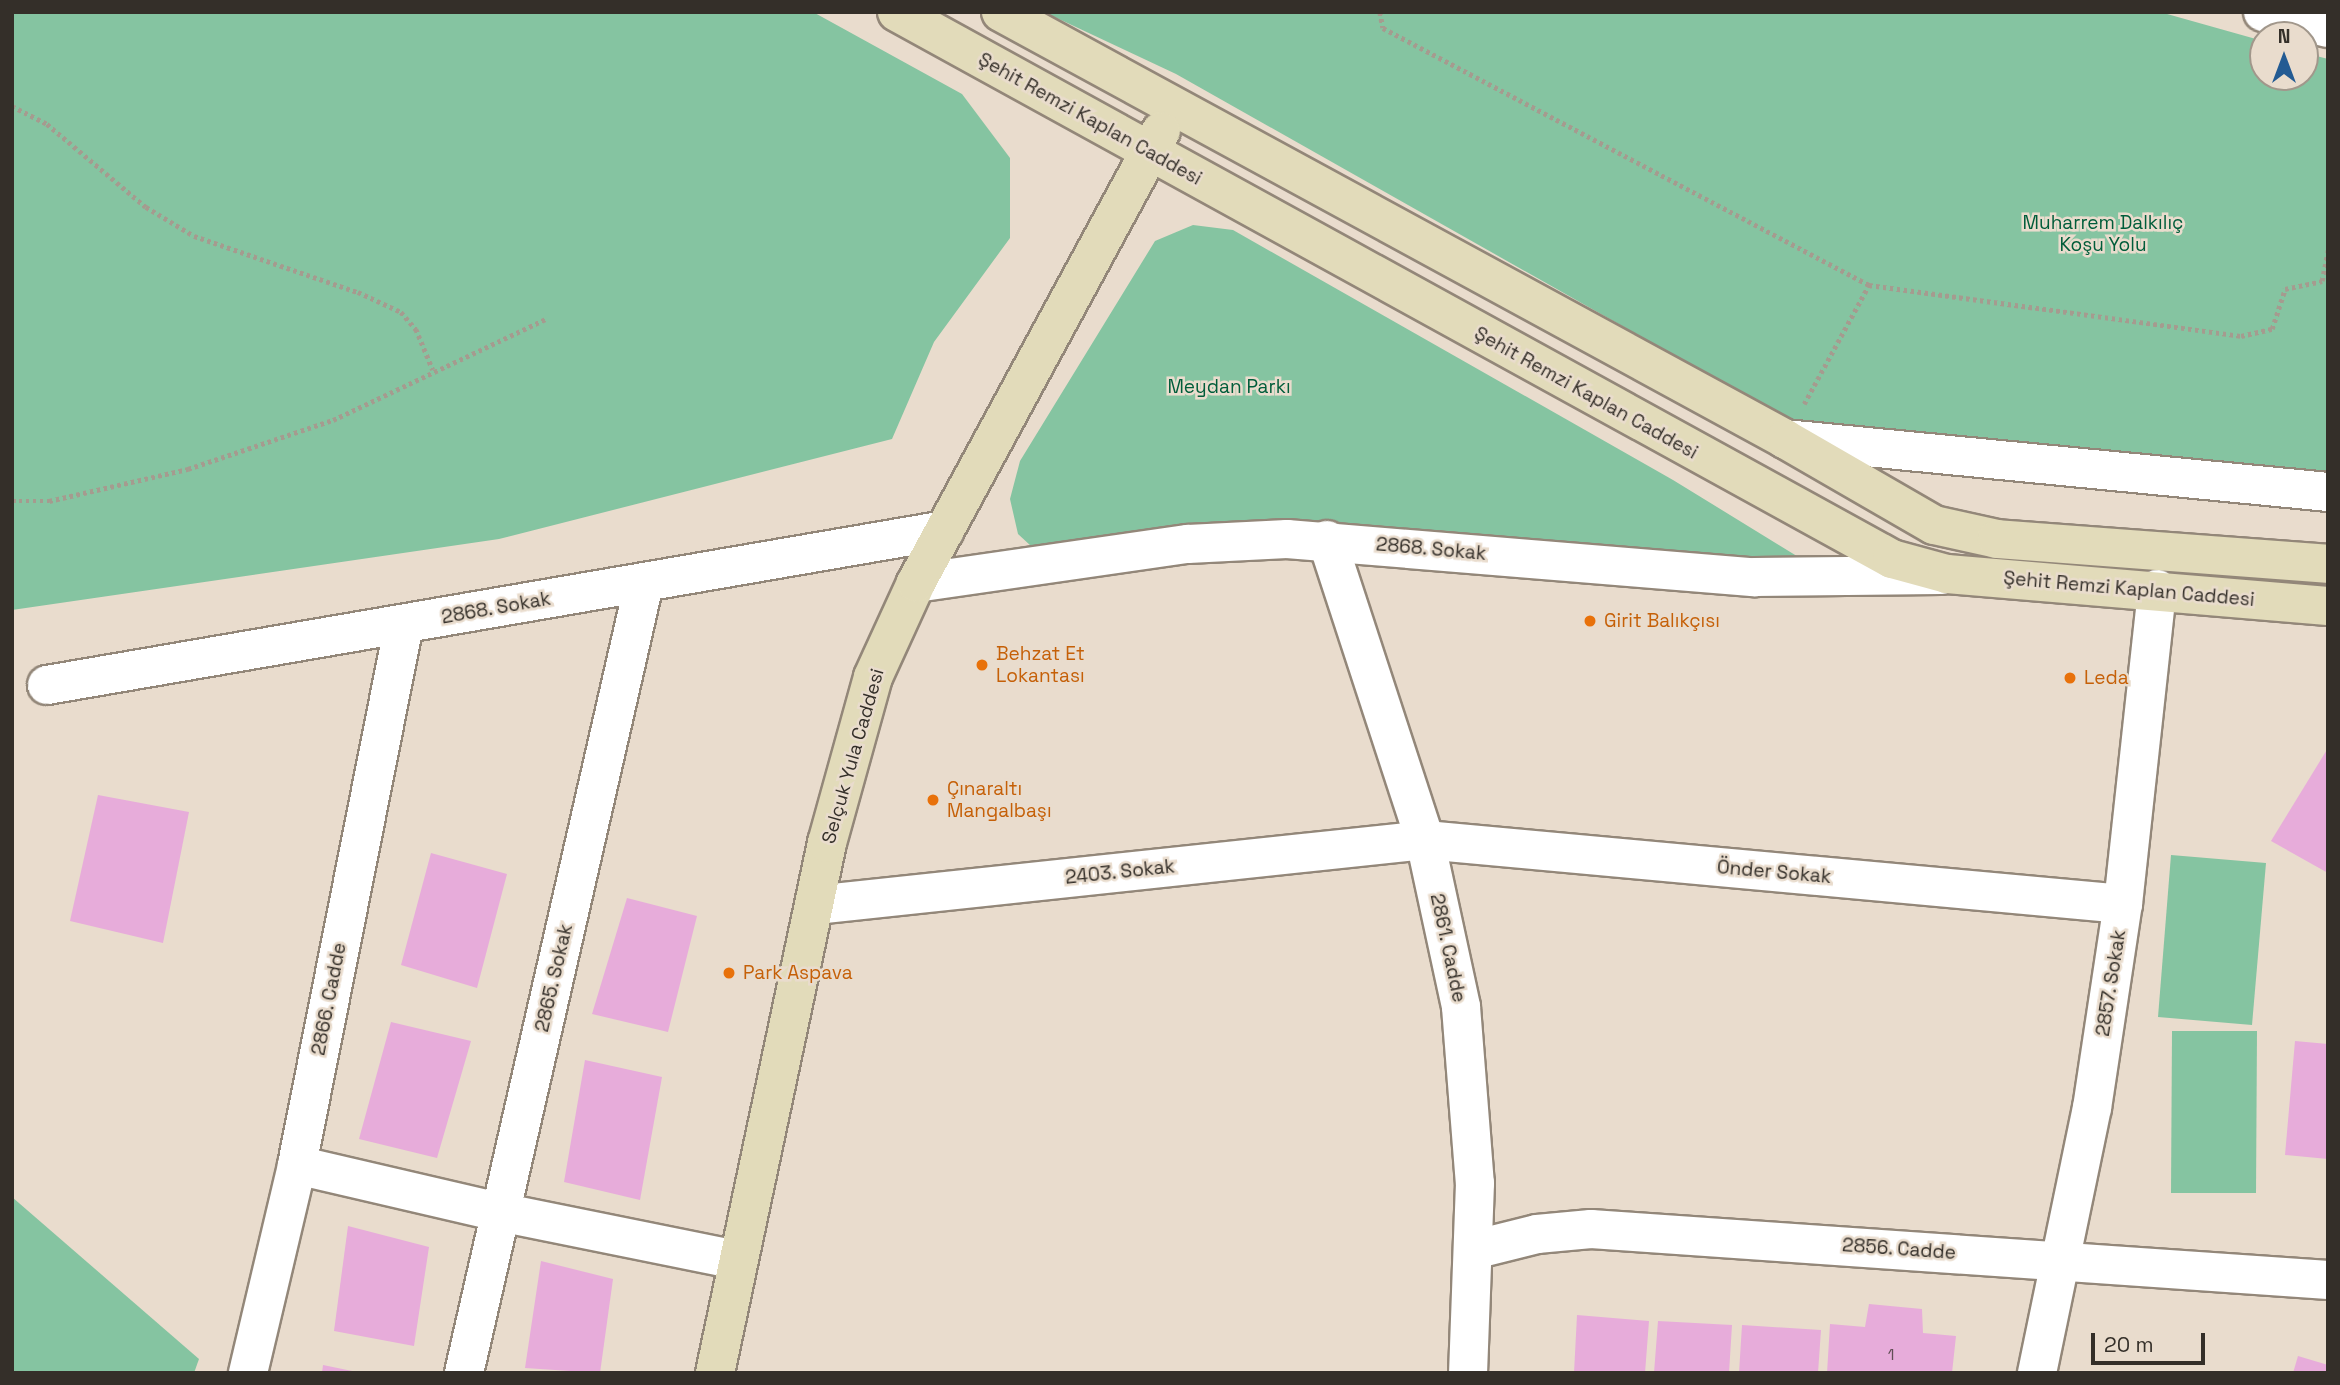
<!DOCTYPE html>
<meta charset="utf-8">
<style>
body{margin:0}
#map{position:relative;width:2340px;height:1385px;overflow:hidden;background:#e9dccd;font-family:"Space Grotesk",sans-serif}
div>[style]{position:absolute}
.green>*{inset:0;background:#85c4a1}
.building>*{inset:0;background:#e7acda}
.path>*{height:4.5px;margin-top:-2.25px;transform-origin:0;background:repeating-linear-gradient(90deg,#a59b8f 0 3.5px,transparent 0 7px)}
.roads{filter:drop-shadow(2px 0 #938779) drop-shadow(-2px 0 #938779) drop-shadow(0 2px #938779) drop-shadow(0 -2px #938779)}
.street>*{height:38px;margin:-19px;padding:0 19px;transform-origin:19px;border-radius:19px;background:#fff}
.secondary>*{height:38px;margin:-19px;padding:0 19px;transform-origin:19px;border-radius:19px;background:#e2dbba}
.dots>*{width:19px;height:19px;translate:-50% -50%;box-sizing:border-box;border:4px solid #e9dccd;border-radius:50%}
span{translate:-50% -50%;white-space:nowrap;text-align:center;line-height:1.15;-webkit-text-stroke:5px #e9dccd;paint-order:stroke}
.number-label{font-size:16px;color:#614e55}
.number-label span{-webkit-text-stroke-width:0}
.street-label{font-size:19px;color:#342f29}
.park-label{font-size:19px;color:#005d3a}
.food-label{font-size:19px;color:#c56008}
.left{translate:0 -50%;text-align:left}
.frame{position:absolute;inset:0;border:14px solid #342f29;pointer-events:none}
.north{position:absolute;left:2249px;top:21px;width:70px;height:70px;box-sizing:border-box;background:#e9dccd;border:2px solid #a1978b;border-radius:50%;rotate:0deg;font-size:19px;font-weight:700;line-height:28px;text-align:center;color:#342f29}
.north::after{content:'';display:block;margin:auto;width:24px;height:32px;background:#235b93;clip-path:polygon(50% 0,100% 100%,50% 72%,0 100%)}
.scale{position:absolute;left:2091px;top:1333px;width:114px;height:32px;box-sizing:border-box;border:4px solid #342f29;border-top:0;padding-left:9px;font-size:21px;line-height:24px;white-space:nowrap;color:#342f29;-webkit-text-stroke:5px #e9dccd;paint-order:stroke}
</style>
<div id="map">
<div class="green">
<i style="clip-path:polygon(12px 12px,813px 12px,962px 94px,1010px 158px,1010px 238px,934px 342px,892px 439px,499px 539px,12px 610px)"></i>
<i style="clip-path:polygon(1044px 12px,2160px 12px,2263px 41px,2263px 77px,2305px 77px,2305px 53px,2328px 59px,2328px 478px,1810px 425px,1785px 418px,1176px 74px)"></i>
<i style="clip-path:polygon(1193px 225px,1233px 230px,1673px 480px,1818px 569px,1467px 540px,1044px 558px,1018px 534px,1010px 499px,1020px 461px,1155px 241px)"></i>
<i style="clip-path:polygon(2171px 855px,2266px 863px,2252px 1025px,2158px 1017px)"></i>
<i style="clip-path:polygon(2172px 1031px,2257px 1031px,2256px 1193px,2171px 1193px)"></i>
<i style="clip-path:polygon(12px 1197px,199px 1359px,194px 1373px,12px 1373px)"></i>
</div>
<div class="building">
<i style="clip-path:polygon(2328px 748px,2328px 873px,2271px 841px)"></i>
<i style="clip-path:polygon(98px 795px,189px 812px,163px 943px,70px 921px)"></i>
<i style="clip-path:polygon(431px 853px,507px 874px,477px 988px,401px 965px)"></i>
<i style="clip-path:polygon(627px 898px,697px 916px,668px 1032px,592px 1014px)"></i>
<i style="clip-path:polygon(391px 1022px,471px 1041px,437px 1158px,359px 1139px)"></i>
<i style="clip-path:polygon(2295px 1041px,2328px 1044px,2328px 1159px,2285px 1155px)"></i>
<i style="clip-path:polygon(585px 1060px,662px 1077px,640px 1200px,564px 1182px)"></i>
<i style="clip-path:polygon(348px 1226px,429px 1247px,414px 1346px,334px 1331px)"></i>
<i style="clip-path:polygon(541px 1261px,613px 1279px,600px 1373px,525px 1368px)"></i>
<i style="clip-path:polygon(1869px 1304px,1922px 1309px,1923px 1333px,1956px 1336px,1952px 1373px,1827px 1373px,1830px 1324px,1865px 1327px)"></i>
<i style="clip-path:polygon(1577px 1315px,1649px 1321px,1645px 1373px,1574px 1373px)"></i>
<i style="clip-path:polygon(1658px 1321px,1732px 1325px,1729px 1373px,1654px 1373px)"></i>
<i style="clip-path:polygon(1742px 1325px,1821px 1330px,1818px 1373px,1739px 1373px)"></i>
<i style="clip-path:polygon(2298px 1356px,2328px 1365px,2328px 1373px,2293px 1373px)"></i>
<i style="clip-path:polygon(323px 1365px,357px 1372px,357px 1373px,322px 1373px)"></i>
</div>
<div class="path">
<i style="left:1380px;top:12px;width:16px;rotate:79deg"></i>
<i style="left:1383px;top:28px;width:550px;rotate:27.87deg"></i>
<i style="left:1869px;top:285px;width:375px;rotate:7.8deg"></i>
<i style="left:2241px;top:336px;width:32px;rotate:-13deg"></i>
<i style="left:2272px;top:329px;width:42px;rotate:-72deg"></i>
<i style="left:2285px;top:289px;width:38px;rotate:-12deg"></i>
<i style="left:2322px;top:281px;width:33px;rotate:-79deg"></i>
<i style="left:12px;top:106px;width:39px;rotate:27deg"></i>
<i style="left:47px;top:124px;width:129px;rotate:40deg"></i>
<i style="left:146px;top:207px;width:56px;rotate:31.1deg"></i>
<i style="left:194px;top:236px;width:173px;rotate:18.9deg"></i>
<i style="left:358px;top:292px;width:47px;rotate:24.9deg"></i>
<i style="left:401px;top:312px;width:23px;rotate:49deg"></i>
<i style="left:416px;top:329px;width:44px;rotate:67.5deg"></i>
<i style="left:1804px;top:404px;width:136px;rotate:-61.4deg"></i>
<i style="left:12px;top:501px;width:37px"></i>
<i style="left:49px;top:501px;width:143px;rotate:-13deg"></i>
<i style="left:188px;top:469px;width:153px;rotate:-18.7deg"></i>
<i style="left:333px;top:420px;width:236px;rotate:-25.4deg"></i>
</div>
<div class="roads">
<div class="street">
<i style="left:2263px;top:12px;width:67px;rotate:13.8deg"></i>
<i style="left:1785px;top:439px;width:546px;rotate:5.57deg"></i>
<i style="left:1327px;top:540px;width:316px;rotate:71.9deg"></i>
<i style="left:1425px;top:840px;width:171px;rotate:77.8deg"></i>
<i style="left:1461px;top:1007px;width:177px;rotate:85.5deg"></i>
<i style="left:1475px;top:1183px;width:190px;rotate:92.1deg"></i>
<i style="left:916px;top:583px;width:275px;rotate:-8.2deg"></i>
<i style="left:1188px;top:544px;width:99px;rotate:-2.9deg"></i>
<i style="left:1287px;top:539px;width:469px;rotate:4.7deg"></i>
<i style="left:1754px;top:577px;width:188px;rotate:-0.6deg"></i>
<i style="left:47px;top:685px;width:911px;rotate:-9.79deg"></i>
<i style="left:815px;top:905px;width:613px;rotate:-6.08deg"></i>
<i style="left:1425px;top:840px;width:701px;rotate:5.24deg"></i>
<i style="left:297px;top:1165px;width:207px;rotate:13.1deg"></i>
<i style="left:499px;top:1212px;width:242px;rotate:11.4deg"></i>
<i style="left:1473px;top:1250px;width:66px;rotate:-14deg"></i>
<i style="left:1537px;top:1234px;width:54px;rotate:-5.3deg"></i>
<i style="left:1591px;top:1229px;width:739px;rotate:3.96deg"></i>
<i style="left:248px;top:1373px;width:214px;rotate:-76.7deg"></i>
<i style="left:297px;top:1165px;width:551px;rotate:-78.81deg"></i>
<i style="left:464px;top:1373px;width:810px;rotate:-77.16deg"></i>
<i style="left:2037px;top:1373px;width:271px;rotate:-78.3deg"></i>
<i style="left:2092px;top:1108px;width:206px;rotate:-81.4deg"></i>
<i style="left:2123px;top:904px;width:317px;rotate:-83.8deg"></i>
</div>
<div class="secondary">
<i style="left:897px;top:12px;width:1135px;rotate:28.8deg"></i>
<i style="left:1892px;top:559px;width:57px;rotate:15.3deg"></i>
<i style="left:1947px;top:574px;width:382px;rotate:4.8deg"></i>
<i style="left:1001px;top:12px;width:893px;rotate:28.57deg"></i>
<i style="left:1785px;top:439px;width:172px;rotate:30deg"></i>
<i style="left:1934px;top:525px;width:65px;rotate:12.5deg"></i>
<i style="left:1997px;top:539px;width:332px;rotate:4.3deg"></i>
<i style="left:715px;top:1373px;width:542px;rotate:-78.07deg"></i>
<i style="left:827px;top:843px;width:172px;rotate:-74.5deg"></i>
<i style="left:873px;top:677px;width:103px;rotate:-65.4deg"></i>
<i style="left:916px;top:583px;width:514px;rotate:-61.54deg"></i>
</div>
</div>
<div class="dots">
<i style="left:1590px;top:621px;background:#e8710a"></i>
<i style="left:982px;top:665px;background:#e8710a"></i>
<i style="left:2070px;top:678px;background:#e8710a"></i>
<i style="left:933px;top:800px;background:#e8710a"></i>
<i style="left:729px;top:973px;background:#e8710a"></i>
</div>
<div class="number-label">
<span style="left:1891px;top:1355px">1</span>
</div>
<div class="street-label">
<span style="left:1090px;top:119px;rotate:29deg">Şehit Remzi Kaplan Caddesi</span>
<span style="left:1586px;top:393px;rotate:29deg">Şehit Remzi Kaplan Caddesi</span>
<span style="left:1431px;top:549px;rotate:5deg">2868. Sokak</span>
<span style="left:2129px;top:589px;rotate:5deg">Şehit Remzi Kaplan Caddesi</span>
<span style="left:496px;top:608px;rotate:-10deg">2868. Sokak</span>
<span style="left:853px;top:756px;rotate:-74deg">Selçuk Yula Caddesi</span>
<span style="left:1120px;top:872px;rotate:-6deg">2403. Sokak</span>
<span style="left:1774px;top:872px;rotate:5deg">Önder Sokak</span>
<span style="left:1448px;top:948px;rotate:78deg">2861. Cadde</span>
<span style="left:554px;top:978px;rotate:-77deg">2865. Sokak</span>
<span style="left:2111px;top:983px;rotate:-81deg">2857. Sokak</span>
<span style="left:329px;top:999px;rotate:-79deg">2866. Cadde</span>
<span style="left:1899px;top:1249px;rotate:4deg">2856. Cadde</span>
</div>
<div class="park-label">
<span style="left:2103px;top:234px">Muharrem Dalkılıç<br>Koşu Yolu</span>
<span style="left:1229px;top:387px">Meydan Parkı</span>
</div>
<div class="food-label">
<span class="left" style="left:1604px;top:621px">Girit Balıkçısı</span>
<span class="left" style="left:996px;top:665px">Behzat Et<br>Lokantası</span>
<span class="left" style="left:2084px;top:678px">Leda</span>
<span class="left" style="left:947px;top:800px">Çınaraltı<br>Mangalbaşı</span>
<span class="left" style="left:743px;top:973px">Park Aspava</span>
</div>
<div class="frame"></div>
<div class="north">N</div>
<div class="scale">20 m</div>
</div>
